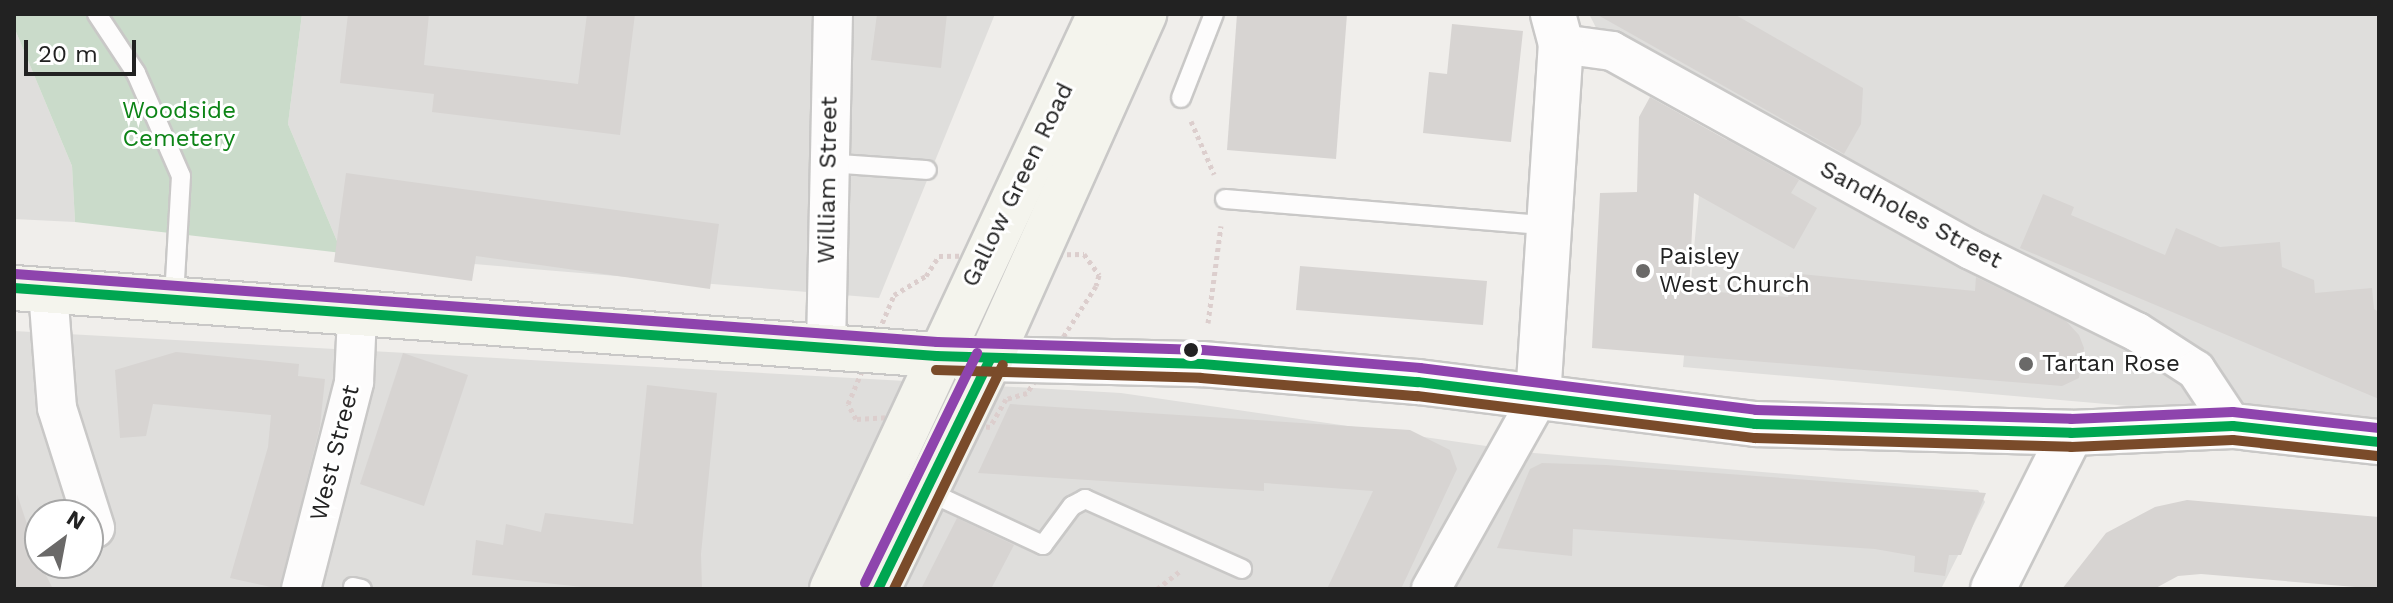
<!DOCTYPE html>
<style>
body{margin:0}
#map{position:relative;width:2393px;height:603px;overflow:hidden;background:#f0eeeb;font-family:"Work Sans",sans-serif}
div>[style]{position:absolute}
.residential>*{inset:0;background:#dfdedc}
.cemetery>*{inset:0;background:#cadbca}
.building>*{inset:0;background:#d7d4d2}
.path>*{height:5px;margin-top:-2.5px;transform-origin:0;background:repeating-linear-gradient(90deg,#dccecd 0 4px,transparent 0 8px)}
.roads{filter:drop-shadow(2px 0 #c9c8c7) drop-shadow(-2px 0 #c9c8c7) drop-shadow(0 2px #c9c8c7) drop-shadow(0 -2px #c9c8c7)}
.service>*{height:18px;margin:-9px;padding:0 9px;transform-origin:9px;border-radius:9px;background:#fdfcfc}
.minor>*{height:38px;margin:-19px;padding:0 19px;transform-origin:19px;border-radius:19px;background:#fdfcfc}
.tertiary>*{height:44px;margin:-22px;padding:0 22px;transform-origin:22px;border-radius:22px;background:#fdfcfc}
.secondary>*{height:44px;margin:-22px;padding:0 22px;transform-origin:22px;border-radius:22px;background:#f4f4ed}
.bus-1>*{height:10px;margin:-5px;padding:0 5px;transform-origin:5px;border-radius:5px;background:#00a651}
.bus-2>*{height:10px;margin:-5px;padding:0 5px;transform-origin:5px;border-radius:5px;background:#7a4b2a}
.bus-3>*{height:10px;margin:-5px;padding:0 5px;transform-origin:5px;border-radius:5px;background:#8e44ad}
.dots>*{width:22px;height:22px;translate:-50% -50%;box-sizing:border-box;border:4px solid #fff;border-radius:50%}
span{translate:-50% -50%;white-space:nowrap;text-align:center;line-height:1.15;-webkit-text-stroke:6px #fff;paint-order:stroke}
.park-label{font-size:24px;color:#0c8416}
.street-label{font-size:24px;color:#222}
.poi-label{font-size:24px;color:#222}
.left{translate:0 -50%;text-align:left}
.frame{position:absolute;inset:0;border:16px solid #222;pointer-events:none}
.north{position:absolute;left:24px;top:499px;width:80px;height:80px;box-sizing:border-box;background:#fff;border:2px solid #a7a7a7;border-radius:50%;rotate:32deg;font-size:22px;font-weight:700;line-height:32px;text-align:center;color:#222}
.north::after{content:'';display:block;margin:auto;width:28px;height:36px;background:#6a6968;clip-path:polygon(50% 0,100% 100%,50% 72%,0 100%)}
.scale{position:absolute;left:24px;top:40px;width:112px;height:36px;box-sizing:border-box;border:4px solid #222;border-top:0;padding-left:10px;font-size:24px;line-height:28px;white-space:nowrap;color:#222;-webkit-text-stroke:6px #fff;paint-order:stroke}
</style>
<div id="map">
<div class="residential">
<i style="clip-path:polygon(302px 14px,995px 14px,879px 298px,342px 253px,288px 124px)"></i>
<i style="clip-path:polygon(1589px 14px,2379px 14px,2379px 428px,1683px 367px,1699px 195px,1727px 145px,1726px 133px,1623px 80px)"></i>
<i style="clip-path:polygon(14px 27px,72px 166px,75px 222px,14px 219px)"></i>
<i style="clip-path:polygon(evenodd,14px 331px,1121px 393px,1534px 453px,1978px 490px,1985px 502px,1941px 589px,14px 589px,14px 331px,40px 515px,88px 515px,88px 563px,40px 563px,40px 515px)"></i>
</div>
<div class="cemetery">
<i style="clip-path:polygon(14px 14px,302px 14px,288px 124px,342px 253px,75px 222px,72px 166px,14px 27px)"></i>
</div>
<div class="building">
<i style="clip-path:polygon(348px 14px,429px 14px,424px 65px,578px 84px,587px 14px,635px 14px,620px 135px,432px 112px,434px 94px,340px 83px)"></i>
<i style="clip-path:polygon(877px 14px,947px 14px,941px 68px,871px 60px)"></i>
<i style="clip-path:polygon(1237px 14px,1347px 14px,1336px 159px,1227px 150px)"></i>
<i style="clip-path:polygon(1596px 14px,1734px 14px,1863px 88px,1861px 124px,1844px 154px)"></i>
<i style="clip-path:polygon(1452px 24px,1523px 31px,1511px 142px,1423px 133px,1429px 72px,1447px 74px)"></i>
<i style="clip-path:polygon(1650px 97px,1799px 180px,1791px 193px,1817px 208px,1794px 249px,1694px 193px,1689px 290px,1788px 297px,1790px 273px,1975px 291px,1976px 277px,2066px 321px,2079px 335px,2084px 348px,2079px 378px,2062px 386px,1592px 348px,1600px 193px,1637px 192px,1639px 117px)"></i>
<i style="clip-path:polygon(346px 173px,719px 224px,710px 289px,476px 256px,472px 281px,334px 262px)"></i>
<i style="clip-path:polygon(2043px 194px,2074px 207px,2071px 215px,2165px 255px,2176px 228px,2220px 247px,2280px 242px,2282px 267px,2314px 280px,2315px 293px,2372px 288px,2374px 309px,2379px 312px,2379px 399px,2020px 248px)"></i>
<i style="clip-path:polygon(1300px 266px,1487px 281px,1483px 325px,1296px 310px)"></i>
<i style="clip-path:polygon(176px 352px,299px 364px,298px 376px,325px 379px,320px 426px,280px 589px,230px 578px,268px 447px,271px 415px,153px 404px,146px 436px,120px 438px,115px 370px)"></i>
<i style="clip-path:polygon(403px 353px,468px 375px,424px 506px,360px 484px)"></i>
<i style="clip-path:polygon(647px 385px,717px 393px,701px 554px,702px 589px,601px 589px,472px 575px,476px 540px,503px 545px,506px 524px,541px 532px,545px 513px,633px 524px)"></i>
<i style="clip-path:polygon(1010px 404px,1410px 430px,1450px 450px,1457px 469px,1401px 589px,1327px 589px,1373px 491px,1264px 483px,1264px 491px,978px 473px)"></i>
<i style="clip-path:polygon(1542px 463px,1606px 465px,1986px 493px,1961px 555px,1949px 555px,1945px 576px,1914px 572px,1915px 556px,1875px 549px,1573px 529px,1572px 556px,1497px 548px,1530px 469px)"></i>
<i style="clip-path:polygon(17px 494px,40px 563px,53px 589px,14px 589px)"></i>
<i style="clip-path:polygon(2187px 500px,2379px 517px,2379px 589px,2201px 574px,2178px 576px,2154px 589px,2062px 589px,2106px 533px,2155px 507px)"></i>
<i style="clip-path:polygon(957px 518px,1014px 545px,991px 589px,921px 589px)"></i>
</div>
<div class="path">
<i style="left:1191px;top:121px;width:58px;rotate:66.5deg"></i>
<i style="left:1084px;top:254px;width:26px;rotate:54deg"></i>
<i style="left:1099px;top:275px;width:11px;rotate:105deg"></i>
<i style="left:1096px;top:286px;width:127px;rotate:122.8deg"></i>
<i style="left:1027px;top:393px;width:22px;rotate:164deg"></i>
<i style="left:1006px;top:399px;width:32px;rotate:120deg"></i>
<i style="left:990px;top:427px;width:82px;rotate:-172.3deg"></i>
<i style="left:909px;top:416px;width:53px;rotate:176.8deg"></i>
<i style="left:856px;top:419px;width:17px;rotate:-118deg"></i>
<i style="left:848px;top:404px;width:118px;rotate:-67.1deg"></i>
<i style="left:894px;top:295px;width:37px;rotate:-31deg"></i>
<i style="left:926px;top:276px;width:24px;rotate:-57deg"></i>
<i style="left:939px;top:256px;width:145px;rotate:-0.8deg"></i>
<i style="left:1208px;top:323px;width:98px;rotate:-82.4deg"></i>
<i style="left:1157px;top:589px;width:28px;rotate:-38deg"></i>
</div>
<div class="roads">
<div class="service">
<i style="left:97px;top:14px;width:71px;rotate:56.5deg"></i>
<i style="left:136px;top:73px;width:112px;rotate:66.4deg"></i>
<i style="left:181px;top:176px;width:122px;rotate:93.3deg"></i>
<i style="left:1181px;top:98px;width:90px;rotate:-68.6deg"></i>
<i style="left:827px;top:163px;width:100px;rotate:4deg"></i>
<i style="left:1225px;top:199px;width:327px;rotate:4.7deg"></i>
<i style="left:927px;top:491px;width:128px;rotate:25deg"></i>
<i style="left:1043px;top:545px;width:49px;rotate:-53.4deg"></i>
<i style="left:1072px;top:506px;width:15px;rotate:-28deg"></i>
<i style="left:1085px;top:499px;width:172px;rotate:24deg"></i>
<i style="left:353px;top:587px;width:9px;rotate:13deg"></i>
</div>
<div class="minor">
<i style="left:1561px;top:44px;width:51px;rotate:7.8deg"></i>
<i style="left:1612px;top:51px;width:410px;rotate:29deg"></i>
<i style="left:1971px;top:250px;width:185px;rotate:26.3deg"></i>
<i style="left:2137px;top:332px;width:70px;rotate:32.8deg"></i>
<i style="left:2196px;top:370px;width:67px;rotate:56.5deg"></i>
<i style="left:48px;top:291px;width:117px;rotate:85.6deg"></i>
<i style="left:57px;top:408px;width:126px;rotate:72.4deg"></i>
<i style="left:826px;top:347px;width:333px;rotate:-88.8deg"></i>
<i style="left:301px;top:589px;width:214px;rotate:-75.6deg"></i>
<i style="left:354px;top:382px;width:67px;rotate:-87.4deg"></i>
<i style="left:1431px;top:589px;width:219px;rotate:-60.7deg"></i>
</div>
<div class="tertiary">
<i style="left:990px;top:359px;width:212px;rotate:1.4deg"></i>
<i style="left:1202px;top:364px;width:217px;rotate:4.8deg"></i>
<i style="left:1418px;top:382px;width:340px;rotate:7.1deg"></i>
<i style="left:1755px;top:424px;width:316px;rotate:1.6deg"></i>
<i style="left:2071px;top:433px;width:162px;rotate:-2.5deg"></i>
<i style="left:2233px;top:426px;width:147px;rotate:6.3deg"></i>
<i style="left:1538px;top:398px;width:355px;rotate:-86.3deg"></i>
<i style="left:1561px;top:44px;width:31px;rotate:-105deg"></i>
<i style="left:1993px;top:589px;width:174px;rotate:-63.4deg"></i>
</div>
<div class="secondary">
<i style="left:14px;top:288px;width:979px;rotate:4.16deg"></i>
<i style="left:832px;top:589px;width:634px;rotate:-65.01deg"></i>
<i style="left:878px;top:589px;width:256px;rotate:-64deg"></i>
<i style="left:990px;top:359px;width:378px;rotate:-65.9deg"></i>
</div>
</div>
<div class="bus-1">
<i style="left:14px;top:288px;width:925px;rotate:4.22deg"></i>
<i style="left:936px;top:356px;width:266px;rotate:1.7deg"></i>
<i style="left:1202px;top:364px;width:217px;rotate:4.8deg"></i>
<i style="left:1418px;top:382px;width:340px;rotate:7.1deg"></i>
<i style="left:1755px;top:424px;width:316px;rotate:1.6deg"></i>
<i style="left:2071px;top:433px;width:162px;rotate:-2.5deg"></i>
<i style="left:2233px;top:426px;width:147px;rotate:6.3deg"></i>
<i style="left:878px;top:589px;width:256px;rotate:-64deg"></i>
</div>
<div class="bus-2">
<i style="left:936px;top:370px;width:265px;rotate:1.7deg"></i>
<i style="left:1201px;top:378px;width:217px;rotate:4.8deg"></i>
<i style="left:1417px;top:396px;width:341px;rotate:7.1deg"></i>
<i style="left:1755px;top:438px;width:316px;rotate:1.6deg"></i>
<i style="left:2071px;top:447px;width:162px;rotate:-2.5deg"></i>
<i style="left:2233px;top:440px;width:145px;rotate:6.3deg"></i>
<i style="left:894px;top:589px;width:249px;rotate:-64.1deg"></i>
</div>
<div class="bus-3">
<i style="left:15px;top:274px;width:925px;rotate:4.22deg"></i>
<i style="left:937px;top:342px;width:266px;rotate:1.7deg"></i>
<i style="left:1203px;top:350px;width:218px;rotate:4.7deg"></i>
<i style="left:1420px;top:368px;width:339px;rotate:7.1deg"></i>
<i style="left:1756px;top:410px;width:315px;rotate:1.6deg"></i>
<i style="left:2071px;top:419px;width:162px;rotate:-2.5deg"></i>
<i style="left:2233px;top:412px;width:147px;rotate:6.3deg"></i>
<i style="left:865px;top:583px;width:256px;rotate:-64deg"></i>
</div>
<div class="dots">
<i style="left:1643px;top:271px;background:#6a6968"></i>
<i style="left:1191px;top:350px;background:#222"></i>
<i style="left:2026px;top:364px;background:#6a6968"></i>
</div>
<div class="park-label">
<span style="left:179px;top:125px">Woodside<br>Cemetery</span>
</div>
<div class="street-label">
<span style="left:828px;top:180px;rotate:-89deg">William Street</span>
<span style="left:1018px;top:185px;rotate:-64deg">Gallow Green Road</span>
<span style="left:1911px;top:215px;rotate:28deg">Sandholes Street</span>
<span style="left:335px;top:453px;rotate:-76deg">West Street</span>
</div>
<div class="poi-label">
<span class="left" style="left:1659px;top:271px">Paisley<br>West Church</span>
<span class="left" style="left:2042px;top:364px">Tartan Rose</span>
</div>
<div class="frame"></div>
<div class="north">N</div>
<div class="scale">20 m</div>
</div>
